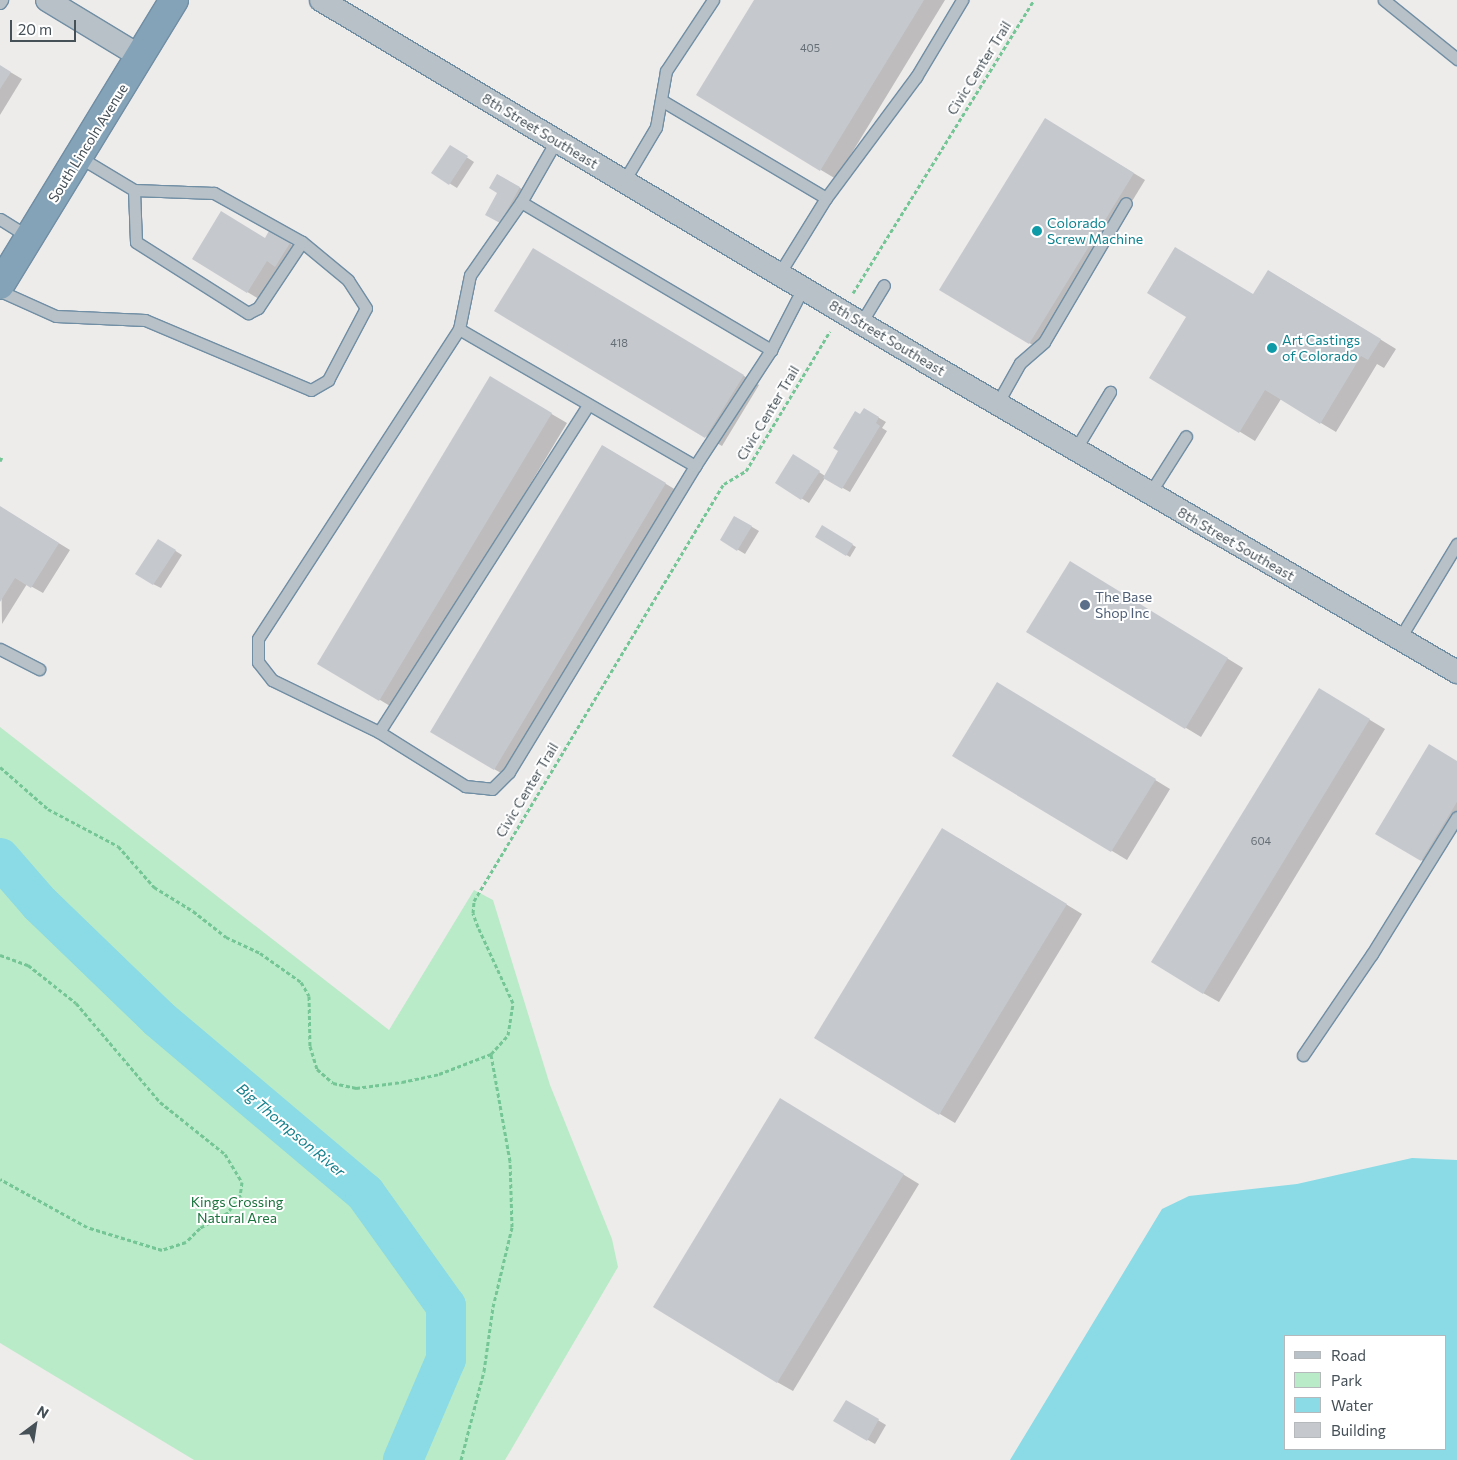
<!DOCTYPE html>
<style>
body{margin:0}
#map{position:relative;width:1457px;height:1460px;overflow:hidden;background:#eeebeb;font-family:Commissioner,sans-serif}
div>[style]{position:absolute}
.green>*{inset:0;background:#baebc8}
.water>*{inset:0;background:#8adbe5}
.shadow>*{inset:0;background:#0003}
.river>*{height:40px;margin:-20px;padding:0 20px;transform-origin:20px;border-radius:20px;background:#8adbe5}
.building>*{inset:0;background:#c5c9ce}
.path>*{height:3px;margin-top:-1.5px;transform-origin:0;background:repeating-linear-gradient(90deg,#75c696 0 4px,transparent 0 6.5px)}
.roads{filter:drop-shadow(1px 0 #708ea4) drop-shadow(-1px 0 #708ea4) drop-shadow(0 1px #708ea4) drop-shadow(0 -1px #708ea4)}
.lane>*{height:11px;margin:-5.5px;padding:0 5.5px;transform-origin:5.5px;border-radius:5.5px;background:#b7c1c7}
.street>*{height:22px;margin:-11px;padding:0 11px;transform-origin:11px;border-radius:11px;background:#b7c1c7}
.highway>*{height:28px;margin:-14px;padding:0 14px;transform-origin:14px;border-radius:14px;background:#85a3b8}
.dots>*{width:14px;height:14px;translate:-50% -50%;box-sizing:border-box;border:2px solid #fff;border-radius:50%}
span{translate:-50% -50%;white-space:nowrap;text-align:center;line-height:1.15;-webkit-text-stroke:4px #fff;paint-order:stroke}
.number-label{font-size:11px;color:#656e75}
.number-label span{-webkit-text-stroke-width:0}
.street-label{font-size:14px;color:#455057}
.culture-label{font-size:14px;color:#0d838f}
.left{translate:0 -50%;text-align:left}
.service-label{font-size:14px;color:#4e5e75}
.park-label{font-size:14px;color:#1b733e}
.water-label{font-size:15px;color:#14808d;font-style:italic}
.legend{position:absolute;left:1284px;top:1335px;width:162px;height:115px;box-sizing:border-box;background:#fff;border:1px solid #b5b9bc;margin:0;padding:6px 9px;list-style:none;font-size:15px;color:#455057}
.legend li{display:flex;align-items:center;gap:10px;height:25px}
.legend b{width:25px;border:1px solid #b5b9bc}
.north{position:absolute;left:10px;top:1400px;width:50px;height:50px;-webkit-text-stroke:4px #fff;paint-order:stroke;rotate:31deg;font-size:14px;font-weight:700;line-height:20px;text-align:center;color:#455057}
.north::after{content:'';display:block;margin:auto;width:18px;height:22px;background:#455057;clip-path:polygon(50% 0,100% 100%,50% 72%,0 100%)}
.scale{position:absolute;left:10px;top:20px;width:66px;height:22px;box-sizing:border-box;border:2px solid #455057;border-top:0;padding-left:6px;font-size:15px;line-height:18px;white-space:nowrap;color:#455057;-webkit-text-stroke:4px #fff;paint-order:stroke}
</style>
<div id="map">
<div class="green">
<i style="clip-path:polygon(0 727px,389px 1030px,474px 890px,493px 900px,550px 1085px,612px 1239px,618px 1267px,505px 1460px,194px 1460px,0 1343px)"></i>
</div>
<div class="water">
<i style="clip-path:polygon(evenodd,1412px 1158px,1457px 1160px,1457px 1460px,1010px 1460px,1162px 1209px,1189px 1196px,1297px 1184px,1412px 1158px,1286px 1336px,1446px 1336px,1446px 1449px,1286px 1449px,1286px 1336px)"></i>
</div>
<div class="shadow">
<i style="clip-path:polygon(755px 0,945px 0,836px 179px,821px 170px)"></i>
<i style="clip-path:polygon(0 66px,22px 79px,0 115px)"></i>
<i style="clip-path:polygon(1056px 126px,1145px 180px,1041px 350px,941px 290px)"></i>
<i style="clip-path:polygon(457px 151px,474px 162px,457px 188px,433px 173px)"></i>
<i style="clip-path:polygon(498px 175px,527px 192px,508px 226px,487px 214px,499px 193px)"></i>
<i style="clip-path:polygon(282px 238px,301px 251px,259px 299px,193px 259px)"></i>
<i style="clip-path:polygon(548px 258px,759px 385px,722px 446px,496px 311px)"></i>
<i style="clip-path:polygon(1284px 280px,1396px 349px,1384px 368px,1377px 364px,1336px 432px,1281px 399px,1255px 441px,1151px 377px,1254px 296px)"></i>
<i style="clip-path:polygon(490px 378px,567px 423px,395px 709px,319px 663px)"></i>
<i style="clip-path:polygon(864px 409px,886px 422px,882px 428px,887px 431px,850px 492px,825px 478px,809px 503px,777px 483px,801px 460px,825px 476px)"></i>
<i style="clip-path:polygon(603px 446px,681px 493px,510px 778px,494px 769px)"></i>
<i style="clip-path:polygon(0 507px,70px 550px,43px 593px,27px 584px,2px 624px)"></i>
<i style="clip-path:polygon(735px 517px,759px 531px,745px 554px,722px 540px)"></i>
<i style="clip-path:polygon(822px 527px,856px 547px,850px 557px,816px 537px)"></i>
<i style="clip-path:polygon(166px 545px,182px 555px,161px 588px,153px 584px)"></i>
<i style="clip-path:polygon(1086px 572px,1243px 668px,1201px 737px,1028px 632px)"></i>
<i style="clip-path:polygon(1013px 693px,1170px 789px,1127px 860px,954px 755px)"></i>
<i style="clip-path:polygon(1335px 699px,1385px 729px,1219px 1002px,1203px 993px)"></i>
<i style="clip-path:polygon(1457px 762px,1457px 828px,1433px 867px,1377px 833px)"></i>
<i style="clip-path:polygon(958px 838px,1082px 914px,955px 1123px,940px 1114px)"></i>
<i style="clip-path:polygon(796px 1109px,919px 1184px,793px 1391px,777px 1382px)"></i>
<i style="clip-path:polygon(846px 1401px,886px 1425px,875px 1444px,835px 1421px)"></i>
</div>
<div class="river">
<i style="left:0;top:858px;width:61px;rotate:49deg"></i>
<i style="left:40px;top:904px;width:165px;rotate:44deg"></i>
<i style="left:159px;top:1019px;width:270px;rotate:40.2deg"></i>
<i style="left:365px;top:1193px;width:139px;rotate:54.4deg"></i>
<i style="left:446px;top:1306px;width:53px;rotate:90deg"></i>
<i style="left:446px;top:1359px;width:110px;rotate:113.1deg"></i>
</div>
<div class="building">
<i style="clip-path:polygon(754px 0,924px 0,820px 171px,696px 95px)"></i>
<i style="clip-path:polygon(0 65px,11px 72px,0 89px)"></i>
<i style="clip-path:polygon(1045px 118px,1134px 173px,1029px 344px,939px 290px)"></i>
<i style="clip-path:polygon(450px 145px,468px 156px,449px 185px,431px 173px)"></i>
<i style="clip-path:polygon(497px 174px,520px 187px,500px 223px,485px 215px,497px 193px,489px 188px)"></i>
<i style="clip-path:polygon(221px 211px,265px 238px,270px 229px,290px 243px,275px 267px,267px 261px,247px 293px,192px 259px)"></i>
<i style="clip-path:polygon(1175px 247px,1253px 294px,1268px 270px,1381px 339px,1368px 360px,1361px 356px,1320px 424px,1265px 390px,1239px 433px,1149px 378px,1186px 317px,1147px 293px)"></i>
<i style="clip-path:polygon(533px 248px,744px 375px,705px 438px,494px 311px)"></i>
<i style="clip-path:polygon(490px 376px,552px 413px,379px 701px,317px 664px)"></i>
<i style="clip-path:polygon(864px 408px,879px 417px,876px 423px,880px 426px,842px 489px,823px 478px,838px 451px,833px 448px,855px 411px,860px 414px)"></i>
<i style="clip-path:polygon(602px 445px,666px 483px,494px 770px,430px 732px)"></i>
<i style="clip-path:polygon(793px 454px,820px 471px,801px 500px,775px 483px)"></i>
<i style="clip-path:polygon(0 506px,59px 543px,31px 588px,15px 578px,0 602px)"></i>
<i style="clip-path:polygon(734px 516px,752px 526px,737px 551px,720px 540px)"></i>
<i style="clip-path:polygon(822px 525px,853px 544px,846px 556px,815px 537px)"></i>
<i style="clip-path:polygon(158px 539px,176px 550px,153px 585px,135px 574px)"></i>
<i style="clip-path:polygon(1070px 561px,1228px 658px,1185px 729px,1026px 632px)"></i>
<i style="clip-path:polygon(997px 682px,1156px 779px,1111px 852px,952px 756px)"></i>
<i style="clip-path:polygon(1319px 688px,1370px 719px,1203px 994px,1151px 962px)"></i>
<i style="clip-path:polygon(1429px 744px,1457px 761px,1457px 802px,1421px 861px,1375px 834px)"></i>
<i style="clip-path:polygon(942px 828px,1067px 904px,939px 1115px,814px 1038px)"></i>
<i style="clip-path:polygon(780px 1098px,904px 1174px,777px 1383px,653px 1307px)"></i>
<i style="clip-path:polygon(846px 1400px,879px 1419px,867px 1441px,833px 1421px)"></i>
</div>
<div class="path">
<i style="left:853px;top:293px;width:344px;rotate:-58.3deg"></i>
<i style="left:0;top:461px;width:4px;rotate:-63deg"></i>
<i style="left:0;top:767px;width:64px;rotate:41.2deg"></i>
<i style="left:48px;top:809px;width:79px;rotate:27.9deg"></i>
<i style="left:118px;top:846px;width:55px;rotate:48.7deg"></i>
<i style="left:154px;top:887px;width:46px;rotate:31.6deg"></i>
<i style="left:193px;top:911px;width:42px;rotate:38.2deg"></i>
<i style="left:226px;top:937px;width:38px;rotate:25deg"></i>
<i style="left:260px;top:953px;width:50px;rotate:35.3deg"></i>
<i style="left:301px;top:982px;width:16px;rotate:60deg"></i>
<i style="left:309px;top:996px;width:50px;rotate:88.9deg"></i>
<i style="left:310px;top:1046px;width:24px;rotate:73deg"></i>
<i style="left:317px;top:1069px;width:21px;rotate:41deg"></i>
<i style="left:333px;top:1083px;width:24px;rotate:12deg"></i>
<i style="left:356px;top:1088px;width:46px;rotate:-7.4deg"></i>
<i style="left:402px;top:1082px;width:38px;rotate:-12deg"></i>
<i style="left:439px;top:1074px;width:56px;rotate:-21deg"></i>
<i style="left:491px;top:1054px;width:25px;rotate:-48deg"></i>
<i style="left:508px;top:1035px;width:32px;rotate:-81deg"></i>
<i style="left:513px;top:1003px;width:84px;rotate:-114.7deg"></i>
<i style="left:478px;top:927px;width:15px;rotate:-110deg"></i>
<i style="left:473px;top:913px;width:12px;rotate:-85deg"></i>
<i style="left:474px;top:901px;width:486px;rotate:-59.1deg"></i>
<i style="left:724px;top:484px;width:26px;rotate:-31deg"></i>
<i style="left:746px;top:471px;width:163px;rotate:-59deg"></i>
<i style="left:0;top:955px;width:30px;rotate:20deg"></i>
<i style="left:28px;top:965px;width:61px;rotate:38.4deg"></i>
<i style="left:76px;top:1003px;width:130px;rotate:49.7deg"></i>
<i style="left:160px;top:1102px;width:83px;rotate:38.7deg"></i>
<i style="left:225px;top:1154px;width:33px;rotate:59deg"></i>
<i style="left:242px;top:1182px;width:15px;rotate:98deg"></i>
<i style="left:240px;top:1197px;width:21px;rotate:129deg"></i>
<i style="left:227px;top:1213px;width:31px;rotate:151deg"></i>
<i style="left:200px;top:1228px;width:20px;rotate:135deg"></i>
<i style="left:186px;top:1242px;width:25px;rotate:162deg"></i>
<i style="left:162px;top:1250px;width:78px;rotate:-163deg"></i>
<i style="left:87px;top:1227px;width:99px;rotate:-151.1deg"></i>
<i style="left:461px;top:1460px;width:92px;rotate:-75.5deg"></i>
<i style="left:484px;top:1371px;width:65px;rotate:-82deg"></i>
<i style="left:493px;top:1307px;width:82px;rotate:-76.6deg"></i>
<i style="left:512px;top:1227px;width:66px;rotate:-91.7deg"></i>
<i style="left:510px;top:1161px;width:109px;rotate:-100.1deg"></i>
</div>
<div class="roads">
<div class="lane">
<i style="left:1384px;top:0;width:94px;rotate:38.9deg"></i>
<i style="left:0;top:3px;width:4px;rotate:-56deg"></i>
<i style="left:661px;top:100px;width:192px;rotate:30.7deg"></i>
<i style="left:556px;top:141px;width:70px;rotate:119.8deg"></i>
<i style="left:521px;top:202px;width:89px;rotate:124.9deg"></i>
<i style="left:470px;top:275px;width:55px;rotate:101.5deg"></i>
<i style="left:459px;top:329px;width:369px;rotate:123deg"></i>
<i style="left:258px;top:639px;width:23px;rotate:90deg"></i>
<i style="left:258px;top:662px;width:23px;rotate:52deg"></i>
<i style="left:272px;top:680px;width:119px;rotate:25.9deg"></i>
<i style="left:379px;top:732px;width:102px;rotate:32.1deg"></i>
<i style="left:465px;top:786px;width:27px;rotate:6deg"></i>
<i style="left:492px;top:789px;width:24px;rotate:-45deg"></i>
<i style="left:509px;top:772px;width:358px;rotate:-58.7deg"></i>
<i style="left:695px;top:466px;width:139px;rotate:-56.8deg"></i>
<i style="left:771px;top:350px;width:70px;rotate:-62.7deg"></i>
<i style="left:624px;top:181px;width:63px;rotate:-59.3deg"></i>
<i style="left:656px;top:127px;width:57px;rotate:-79.9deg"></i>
<i style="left:666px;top:71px;width:85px;rotate:-56.5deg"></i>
<i style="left:134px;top:190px;width:52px;rotate:87.8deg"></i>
<i style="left:136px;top:242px;width:133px;rotate:32.4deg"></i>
<i style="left:248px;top:313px;width:11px;rotate:-27deg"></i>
<i style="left:258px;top:308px;width:79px;rotate:-56.3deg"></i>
<i style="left:521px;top:202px;width:291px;rotate:30.6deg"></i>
<i style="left:0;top:219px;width:34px;rotate:32deg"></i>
<i style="left:779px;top:274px;width:89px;rotate:-58.3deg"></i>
<i style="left:826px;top:198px;width:151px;rotate:-53.4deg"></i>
<i style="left:916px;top:77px;width:90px;rotate:-59.1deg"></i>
<i style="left:0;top:291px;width:61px;rotate:24.1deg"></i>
<i style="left:56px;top:316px;width:89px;rotate:2.6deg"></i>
<i style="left:145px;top:320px;width:180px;rotate:22.9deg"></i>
<i style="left:311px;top:390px;width:20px;rotate:-30deg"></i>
<i style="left:328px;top:380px;width:81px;rotate:-62.2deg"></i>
<i style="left:366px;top:308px;width:33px;rotate:-123deg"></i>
<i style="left:348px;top:280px;width:60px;rotate:-140.4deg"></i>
<i style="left:302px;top:242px;width:101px;rotate:-150.9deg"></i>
<i style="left:214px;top:193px;width:80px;rotate:-177.9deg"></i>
<i style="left:134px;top:190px;width:64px;rotate:-149deg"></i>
<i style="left:861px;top:323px;width:44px;rotate:-58.8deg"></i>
<i style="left:459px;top:329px;width:273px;rotate:30.1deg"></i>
<i style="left:997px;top:404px;width:47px;rotate:-60.7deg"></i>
<i style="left:1020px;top:363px;width:32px;rotate:-41deg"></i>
<i style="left:1044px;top:342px;width:161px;rotate:-59.5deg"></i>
<i style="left:1075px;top:450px;width:68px;rotate:-58.9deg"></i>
<i style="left:1150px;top:493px;width:67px;rotate:-57.7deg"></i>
<i style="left:1400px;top:638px;width:110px;rotate:-58.8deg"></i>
<i style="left:0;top:649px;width:44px;rotate:27.1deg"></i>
<i style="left:379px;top:732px;width:388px;rotate:-57.4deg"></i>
<i style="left:1303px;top:1055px;width:122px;rotate:-55.7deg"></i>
<i style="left:1372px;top:954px;width:161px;rotate:-58.2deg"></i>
</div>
<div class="street">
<i style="left:47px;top:0;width:110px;rotate:31.2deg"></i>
<i style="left:321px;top:0;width:705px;rotate:30.89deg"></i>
<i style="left:926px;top:362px;width:615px;rotate:30.28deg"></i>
</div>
<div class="highway">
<i style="left:0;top:285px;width:334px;rotate:-58.6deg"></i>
</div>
</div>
<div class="dots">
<i style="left:1037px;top:231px;background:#0f9aa8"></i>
<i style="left:1272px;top:348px;background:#0f9aa8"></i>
<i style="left:1085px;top:605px;background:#5c6f8a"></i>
</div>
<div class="number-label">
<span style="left:810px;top:48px">405</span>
<span style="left:619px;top:343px">418</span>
<span style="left:1261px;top:841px">604</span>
</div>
<div class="street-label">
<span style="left:979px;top:68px;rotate:-58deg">Civic Center Trail</span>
<span style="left:540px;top:131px;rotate:31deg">8th Street Southeast</span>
<span style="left:88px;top:143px;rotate:-58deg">South Lincoln Avenue</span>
<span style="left:887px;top:338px;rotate:31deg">8th Street Southeast</span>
<span style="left:768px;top:413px;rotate:-59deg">Civic Center Trail</span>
<span style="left:1236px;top:544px;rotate:30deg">8th Street Southeast</span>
<span style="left:527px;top:790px;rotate:-59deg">Civic Center Trail</span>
</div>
<div class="culture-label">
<span class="left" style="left:1047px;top:231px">Colorado<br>Screw Machine</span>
<span class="left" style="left:1282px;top:348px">Art Castings<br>of Colorado</span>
</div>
<div class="service-label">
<span class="left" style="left:1095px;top:605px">The Base<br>Shop Inc</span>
</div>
<div class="park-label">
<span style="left:237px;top:1210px">Kings Crossing<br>Natural Area</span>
</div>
<div class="water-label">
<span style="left:291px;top:1130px;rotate:40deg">Big Thompson River</span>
</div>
<ul class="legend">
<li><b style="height:6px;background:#b7c1c7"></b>Road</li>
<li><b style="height:14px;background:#baebc8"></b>Park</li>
<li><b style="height:14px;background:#8adbe5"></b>Water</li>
<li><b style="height:14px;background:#c5c9ce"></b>Building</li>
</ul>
<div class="north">N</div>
<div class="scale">20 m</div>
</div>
